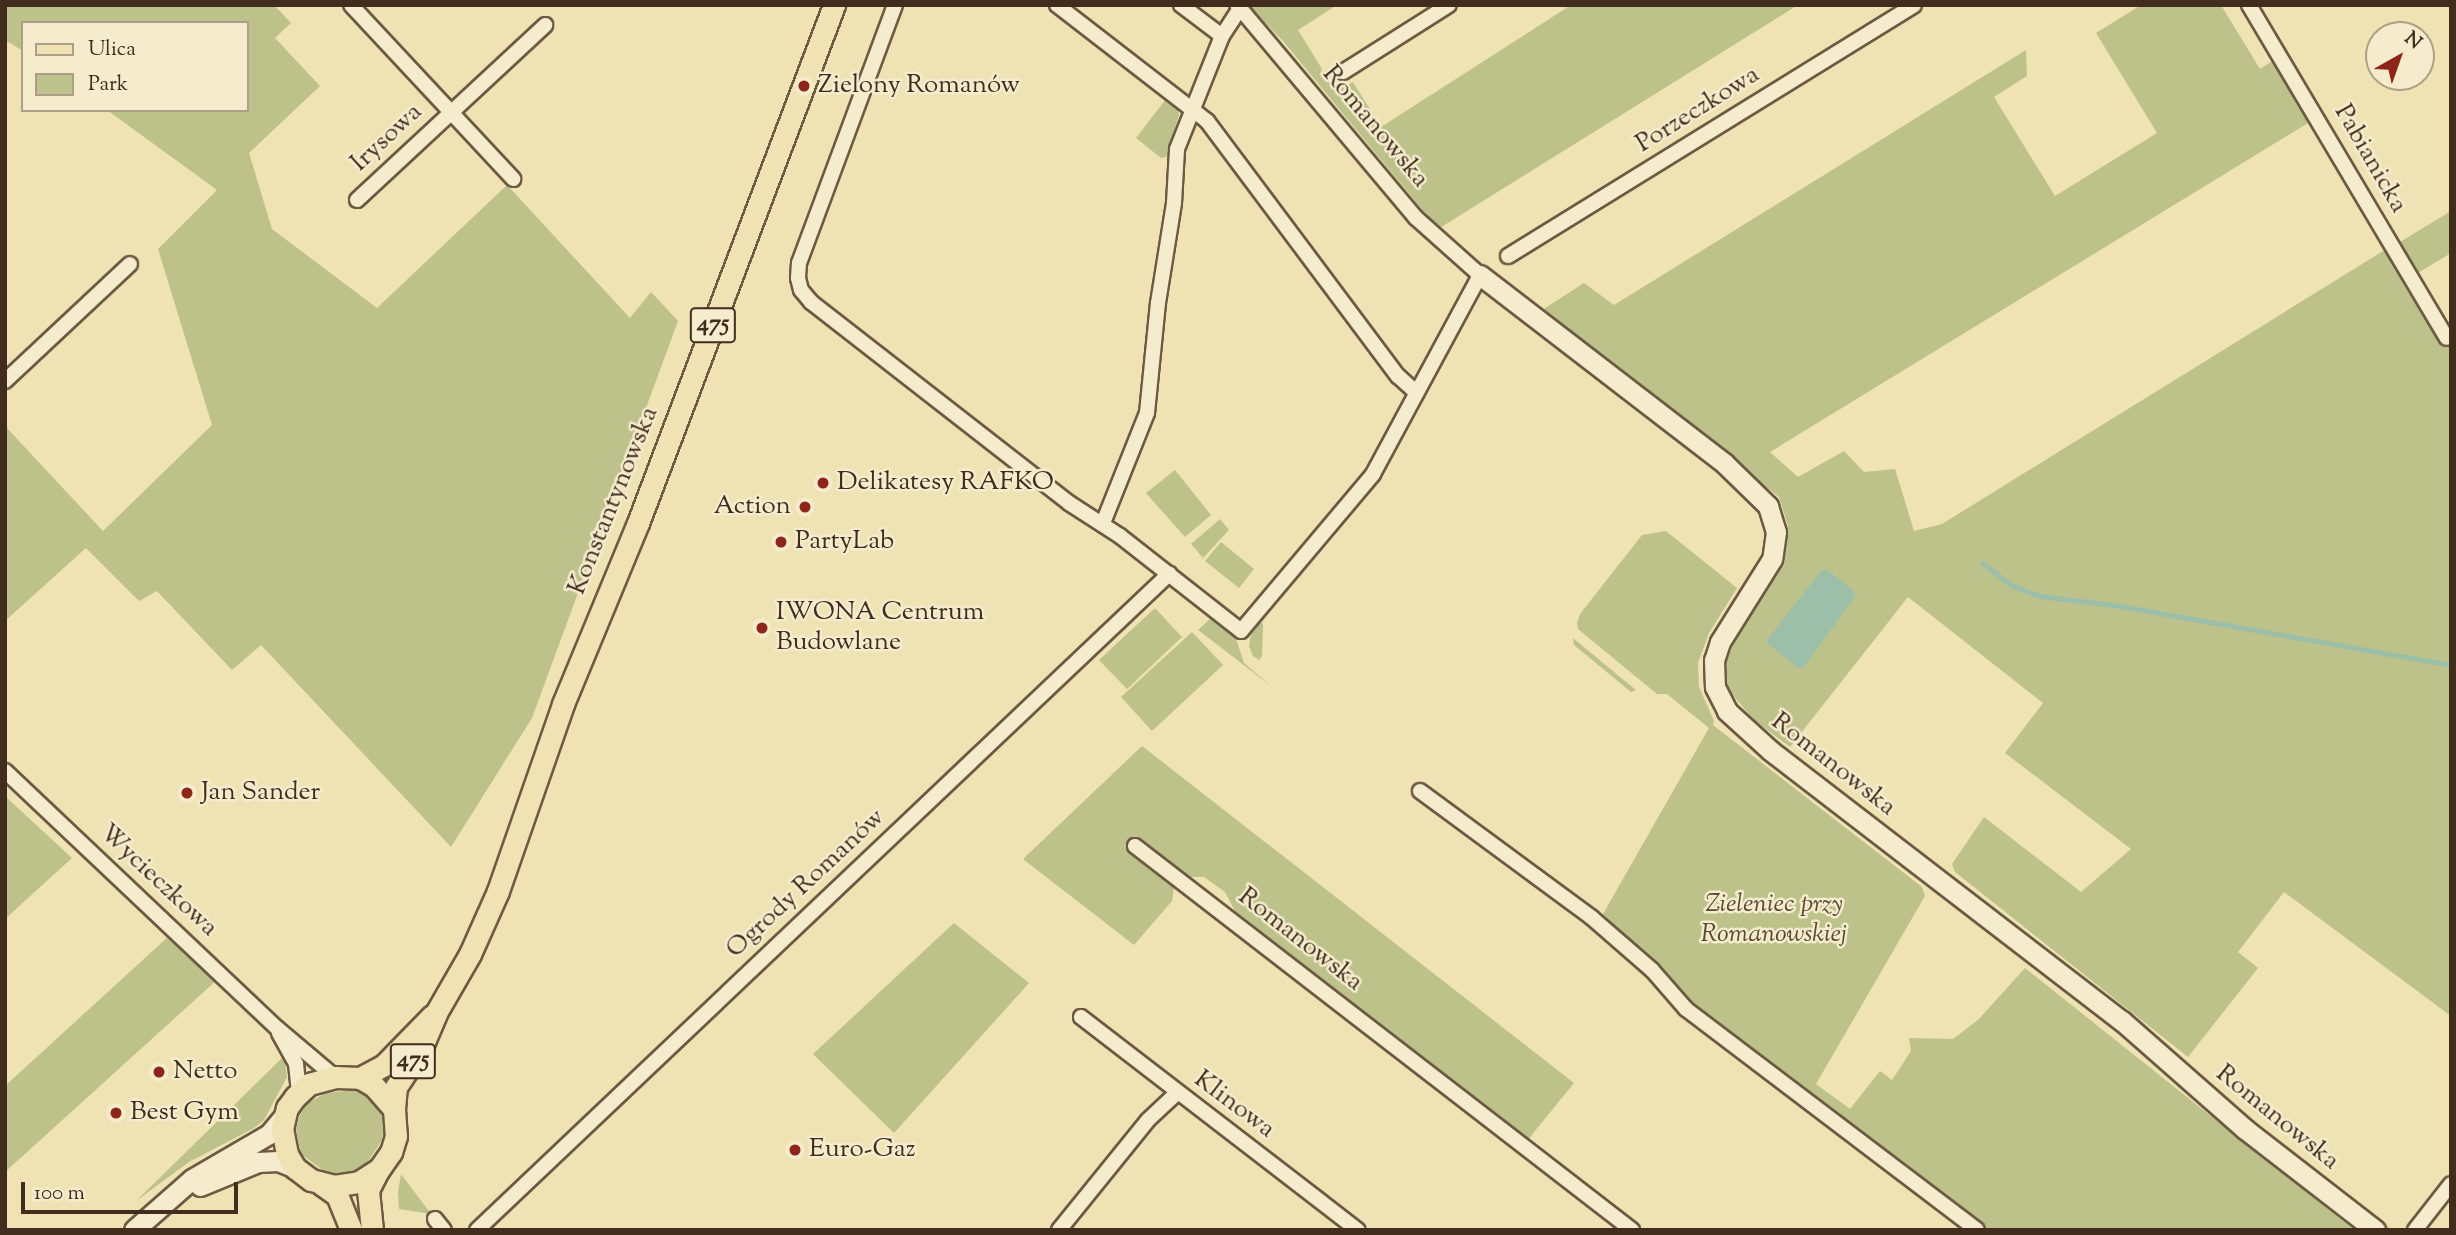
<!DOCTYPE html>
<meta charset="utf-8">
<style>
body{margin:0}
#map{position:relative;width:2456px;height:1235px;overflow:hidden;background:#efe2b3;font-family:"Sorts Mill Goudy",serif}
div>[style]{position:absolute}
.green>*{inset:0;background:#bdc28a}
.water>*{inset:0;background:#9bbfa8}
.stream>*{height:4.5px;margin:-2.25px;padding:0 2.25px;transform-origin:2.25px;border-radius:2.25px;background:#9bbfa8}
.roads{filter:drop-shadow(2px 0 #6c5a42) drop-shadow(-2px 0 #6c5a42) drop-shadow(0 2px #6c5a42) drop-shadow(0 -2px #6c5a42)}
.street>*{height:14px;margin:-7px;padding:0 7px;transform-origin:7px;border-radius:7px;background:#f5ecce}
.secondary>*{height:19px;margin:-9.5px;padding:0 9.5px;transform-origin:9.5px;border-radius:9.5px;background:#f5ecce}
.primary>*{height:21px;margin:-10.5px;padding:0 10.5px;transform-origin:10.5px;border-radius:10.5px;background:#efe2b3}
.dots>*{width:19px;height:19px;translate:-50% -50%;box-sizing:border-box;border:4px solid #f5ecce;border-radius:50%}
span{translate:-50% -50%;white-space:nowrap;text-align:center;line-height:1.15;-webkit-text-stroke:5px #f5ecce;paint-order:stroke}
.shield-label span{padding:2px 5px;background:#f5ecce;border:2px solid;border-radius:5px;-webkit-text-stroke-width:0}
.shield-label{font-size:24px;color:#412c1d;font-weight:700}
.poi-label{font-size:26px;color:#412c1d}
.left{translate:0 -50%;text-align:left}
.right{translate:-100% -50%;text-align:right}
.street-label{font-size:26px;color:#412c1d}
.park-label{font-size:26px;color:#5a4a33;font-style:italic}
.frame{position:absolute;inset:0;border:7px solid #412c1d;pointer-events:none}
.legend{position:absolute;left:21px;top:21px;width:228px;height:91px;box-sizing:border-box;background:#f5ecce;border:2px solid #ad9f87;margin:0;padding:9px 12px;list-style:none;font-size:21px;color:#412c1d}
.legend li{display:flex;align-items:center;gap:14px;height:35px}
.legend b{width:35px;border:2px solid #ad9f87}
.north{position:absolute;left:2365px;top:21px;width:70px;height:70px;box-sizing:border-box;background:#f5ecce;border:2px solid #ad9f87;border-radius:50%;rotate:40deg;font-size:19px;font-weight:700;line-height:28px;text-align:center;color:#412c1d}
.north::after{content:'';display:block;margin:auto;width:24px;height:32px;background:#8f2418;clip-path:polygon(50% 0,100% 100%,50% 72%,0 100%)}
.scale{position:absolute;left:21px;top:1182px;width:217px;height:32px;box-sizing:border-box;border:4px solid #412c1d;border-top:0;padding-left:9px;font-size:21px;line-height:24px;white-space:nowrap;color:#412c1d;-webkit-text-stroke:5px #f5ecce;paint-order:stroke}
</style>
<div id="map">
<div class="green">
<i style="clip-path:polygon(5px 5px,274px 5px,291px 23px,275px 38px,320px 86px,249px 153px,272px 229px,377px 308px,507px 185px,630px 318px,651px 292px,678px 321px,532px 718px,451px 847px,261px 645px,232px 670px,157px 591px,139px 601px,86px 548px,5px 621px,5px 426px,103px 531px,212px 425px,158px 249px,217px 190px,107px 110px,247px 110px,247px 23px,23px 23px,23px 51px,5px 40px)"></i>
<i style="clip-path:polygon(1248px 5px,1337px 5px,1298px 30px,1322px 69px,1321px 72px,1328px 70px,1340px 89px,1353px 82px,1381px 127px,1571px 5px,1798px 5px,1438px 229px,1283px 41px)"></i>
<i style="clip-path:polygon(2141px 5px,2221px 5px,2260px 69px,2277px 58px,2313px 120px,1770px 452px,1798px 477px,1844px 451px,1864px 472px,1895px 469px,1914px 531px,1942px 524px,2388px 248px,2451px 350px,2451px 1016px,2284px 892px,2238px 952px,2258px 968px,2188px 1057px,1955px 872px,1952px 864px,1984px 817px,2081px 892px,2131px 849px,2005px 753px,2043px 703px,1908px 597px,1790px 747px,1754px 720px,1727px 688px,1725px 671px,1727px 657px,1752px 610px,1784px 565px,1788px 526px,1779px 497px,1542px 310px,1584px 283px,1614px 305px,2026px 50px,2027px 76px,1994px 97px,2055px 196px,2157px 133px,2096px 33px)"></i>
<i style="clip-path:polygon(1166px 99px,1178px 108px,1179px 115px,1166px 157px,1161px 158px,1136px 138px)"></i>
<i style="clip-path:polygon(2451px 211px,2451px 253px,2413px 276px,2395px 245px)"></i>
<i style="clip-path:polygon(1175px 470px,1211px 515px,1185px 537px,1146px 493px)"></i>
<i style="clip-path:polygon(1220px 519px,1229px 530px,1203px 558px,1191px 544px)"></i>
<i style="clip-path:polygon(1666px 531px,1737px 588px,1709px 633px,1698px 663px,1699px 687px,1714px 721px,1713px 725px,1922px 887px,1925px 896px,1816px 1084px,1850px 1109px,1880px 1071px,1892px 1080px,1911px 1051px,1909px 1038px,1953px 1039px,1978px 1020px,2025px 968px,2354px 1230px,1986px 1230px,1689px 1004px,1665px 973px,1603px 914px,1709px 728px,1667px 694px,1657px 694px,1578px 629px,1577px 623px,1580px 614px,1642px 535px)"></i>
<i style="clip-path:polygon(1221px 542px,1254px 569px,1239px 588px,1205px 561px)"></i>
<i style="clip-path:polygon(1155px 608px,1182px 637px,1127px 689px,1099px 660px)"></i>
<i style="clip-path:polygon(1211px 618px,1235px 636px,1244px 663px,1271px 686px,1198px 630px)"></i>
<i style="clip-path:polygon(1258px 620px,1263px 624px,1262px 656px,1259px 660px,1253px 656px,1249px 646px,1252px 626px)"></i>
<i style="clip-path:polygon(1192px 632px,1223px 665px,1152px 731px,1121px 697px)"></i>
<i style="clip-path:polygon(1573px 638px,1636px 690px,1631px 692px,1574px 645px)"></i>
<i style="clip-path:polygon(1142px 746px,1574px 1083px,1526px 1142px,1235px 911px,1225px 892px,1204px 877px,1189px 877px,1174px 888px,1172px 901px,1134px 945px,1023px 859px)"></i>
<i style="clip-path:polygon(5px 796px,72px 858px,5px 919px)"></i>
<i style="clip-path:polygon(954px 923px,1029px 983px,894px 1133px,813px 1054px)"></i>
<i style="clip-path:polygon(169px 936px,218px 979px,5px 1172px,5px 1086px)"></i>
<i style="clip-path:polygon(284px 1056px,287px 1077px,264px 1120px,254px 1128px,189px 1162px,136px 1201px)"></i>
<i style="clip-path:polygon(365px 1089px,380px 1110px,384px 1124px,382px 1140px,367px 1163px,355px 1170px,339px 1174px,324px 1171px,301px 1154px,296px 1129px,300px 1115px,307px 1104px,325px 1093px)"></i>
<i style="clip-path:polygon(401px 1174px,431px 1214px,399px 1209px,398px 1192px)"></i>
</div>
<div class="water">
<i style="clip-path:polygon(1826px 569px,1854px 591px,1855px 597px,1803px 668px,1798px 668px,1767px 643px,1767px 640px,1821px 571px)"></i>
</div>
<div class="stream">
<i style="left:1983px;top:563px;width:36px;rotate:38deg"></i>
<i style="left:2011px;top:585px;width:31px;rotate:21deg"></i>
<i style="left:2040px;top:596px;width:81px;rotate:7.1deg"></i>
<i style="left:2120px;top:606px;width:336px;rotate:10.1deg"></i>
</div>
<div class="roads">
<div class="street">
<i style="left:351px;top:5px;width:238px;rotate:47deg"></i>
<i style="left:895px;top:5px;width:275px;rotate:110.4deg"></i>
<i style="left:799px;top:263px;width:15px;rotate:94deg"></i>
<i style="left:798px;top:278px;width:12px;rotate:76deg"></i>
<i style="left:801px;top:290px;width:16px;rotate:50deg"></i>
<i style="left:811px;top:302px;width:327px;rotate:37.9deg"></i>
<i style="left:1069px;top:503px;width:61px;rotate:32.9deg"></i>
<i style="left:1120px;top:536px;width:154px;rotate:38.1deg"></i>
<i style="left:1241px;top:631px;width:205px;rotate:-49.9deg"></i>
<i style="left:1373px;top:474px;width:226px;rotate:-61.7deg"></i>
<i style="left:1480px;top:275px;width:86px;rotate:-138.3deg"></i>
<i style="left:1416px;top:218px;width:278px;rotate:-130deg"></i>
<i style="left:1057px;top:5px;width:190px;rotate:37.7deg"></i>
<i style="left:1207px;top:121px;width:319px;rotate:53.2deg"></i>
<i style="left:1398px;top:376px;width:25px;rotate:42deg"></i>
<i style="left:1181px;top:5px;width:51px;rotate:37.1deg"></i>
<i style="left:2249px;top:5px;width:387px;rotate:59.3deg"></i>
<i style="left:1343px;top:72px;width:125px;rotate:-32.3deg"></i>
<i style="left:357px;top:200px;width:257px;rotate:-42.9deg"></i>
<i style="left:1508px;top:256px;width:477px;rotate:-31.7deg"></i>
<i style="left:5px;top:381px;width:171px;rotate:-43.1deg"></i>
<i style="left:1103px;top:523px;width:118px;rotate:-68.2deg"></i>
<i style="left:1147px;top:413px;width:111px;rotate:-84.3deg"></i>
<i style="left:1158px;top:303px;width:101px;rotate:-80.9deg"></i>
<i style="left:1174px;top:203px;width:54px;rotate:-86.8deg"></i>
<i style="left:1177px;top:149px;width:122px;rotate:-68.3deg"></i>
<i style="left:1222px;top:36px;width:33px;rotate:-57deg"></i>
<i style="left:5px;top:771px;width:374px;rotate:43.4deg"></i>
<i style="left:277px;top:1028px;width:76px;rotate:40.2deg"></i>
<i style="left:1420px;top:791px;width:212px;rotate:36.4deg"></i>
<i style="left:1591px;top:917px;width:81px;rotate:41deg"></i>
<i style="left:1652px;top:970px;width:52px;rotate:48.9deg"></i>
<i style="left:1686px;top:1009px;width:365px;rotate:37.2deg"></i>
<i style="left:1135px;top:846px;width:628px;rotate:37.69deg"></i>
<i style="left:1081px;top:1017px;width:349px;rotate:37.6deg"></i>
<i style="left:279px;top:1033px;width:35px;rotate:61deg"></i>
<i style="left:296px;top:1064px;width:29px;rotate:84deg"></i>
<i style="left:435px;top:1219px;width:14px;rotate:51deg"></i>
<i style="left:477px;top:1230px;width:954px;rotate:-43.47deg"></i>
<i style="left:1059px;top:1230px;width:141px;rotate:-51deg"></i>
<i style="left:1148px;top:1120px;width:40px;rotate:-43deg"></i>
<i style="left:2415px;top:1230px;width:58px;rotate:-52deg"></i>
</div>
<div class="secondary">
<i style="left:1480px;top:275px;width:308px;rotate:37.6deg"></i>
<i style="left:1724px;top:463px;width:62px;rotate:44.3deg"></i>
<i style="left:1768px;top:506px;width:27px;rotate:73deg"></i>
<i style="left:1776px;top:532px;width:27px;rotate:98deg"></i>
<i style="left:1772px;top:559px;width:98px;rotate:122.1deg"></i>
<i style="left:1720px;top:642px;width:19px;rotate:108deg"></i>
<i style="left:1714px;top:660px;width:27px;rotate:88deg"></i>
<i style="left:1715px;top:687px;width:27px;rotate:63deg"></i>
<i style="left:1727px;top:711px;width:59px;rotate:42.3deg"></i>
<i style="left:1771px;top:751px;width:443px;rotate:37.6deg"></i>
<i style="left:2122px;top:1021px;width:164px;rotate:41.3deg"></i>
<i style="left:2245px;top:1129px;width:165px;rotate:37.8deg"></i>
<i style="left:200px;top:1186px;width:63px;rotate:-22.5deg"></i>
<i style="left:258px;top:1162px;width:20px;rotate:-3deg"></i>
<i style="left:278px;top:1161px;width:18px;rotate:22deg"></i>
<i style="left:134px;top:1230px;width:77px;rotate:-41.3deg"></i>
<i style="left:192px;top:1179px;width:89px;rotate:-30.3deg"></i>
<i style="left:269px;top:1134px;width:25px;rotate:-50deg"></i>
</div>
<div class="primary">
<i style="left:335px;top:1077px;width:25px;rotate:2deg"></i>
<i style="left:360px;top:1078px;width:16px;rotate:30deg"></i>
<i style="left:374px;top:1086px;width:30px;rotate:49deg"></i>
<i style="left:394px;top:1109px;width:27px;rotate:86deg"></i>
<i style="left:396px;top:1136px;width:17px;rotate:107deg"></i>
<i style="left:391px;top:1152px;width:21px;rotate:125deg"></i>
<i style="left:379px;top:1169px;width:24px;rotate:147deg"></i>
<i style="left:359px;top:1182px;width:25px;rotate:171deg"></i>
<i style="left:334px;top:1186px;width:24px;rotate:-165deg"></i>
<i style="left:311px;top:1180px;width:20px;rotate:-143deg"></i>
<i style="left:295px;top:1168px;width:16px;rotate:-120deg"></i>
<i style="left:287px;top:1154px;width:25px;rotate:-101deg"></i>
<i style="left:282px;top:1129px;width:22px;rotate:-77deg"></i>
<i style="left:287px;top:1108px;width:14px;rotate:-54deg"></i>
<i style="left:295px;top:1097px;width:19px;rotate:-43deg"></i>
<i style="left:309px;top:1084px;width:27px;rotate:-15deg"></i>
<i style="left:360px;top:1078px;width:27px;rotate:-28deg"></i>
<i style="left:384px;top:1065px;width:69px;rotate:-45.6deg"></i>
<i style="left:394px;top:1109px;width:22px;rotate:-85deg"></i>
<i style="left:396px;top:1087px;width:45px;rotate:-56.7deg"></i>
<i style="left:421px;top:1049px;width:39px;rotate:-67deg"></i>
<i style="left:436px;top:1013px;width:68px;rotate:-60deg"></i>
<i style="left:470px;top:954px;width:69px;rotate:-66deg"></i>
<i style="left:498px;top:891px;width:198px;rotate:-70.8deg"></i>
<i style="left:563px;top:704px;width:196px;rotate:-67.5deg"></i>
<i style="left:638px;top:523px;width:554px;rotate:-69.27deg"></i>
<i style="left:321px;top:1184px;width:19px;rotate:35deg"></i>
<i style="left:337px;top:1195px;width:38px;rotate:68deg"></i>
<i style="left:372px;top:1230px;width:40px;rotate:-95.7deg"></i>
<i style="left:368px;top:1190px;width:22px;rotate:-63deg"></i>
</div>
</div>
<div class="dots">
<i style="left:804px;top:86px;background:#8f2418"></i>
<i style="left:823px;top:483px;background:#8f2418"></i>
<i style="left:805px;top:507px;background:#8f2418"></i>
<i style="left:781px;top:542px;background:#8f2418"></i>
<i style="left:762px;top:628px;background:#8f2418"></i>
<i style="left:187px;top:793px;background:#8f2418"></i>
<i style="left:159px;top:1072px;background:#8f2418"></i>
<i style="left:116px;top:1113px;background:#8f2418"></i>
<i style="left:795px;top:1150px;background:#8f2418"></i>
</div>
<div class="shield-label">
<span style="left:713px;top:325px">475</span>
<span style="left:413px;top:1061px">475</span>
</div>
<div class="poi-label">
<span class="left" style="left:818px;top:86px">Zielony Romanów</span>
<span class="left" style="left:837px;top:483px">Delikatesy RAFKO</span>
<span class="right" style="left:791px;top:507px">Action</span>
<span class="left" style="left:795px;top:542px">PartyLab</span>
<span class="left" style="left:776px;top:628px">IWONA Centrum<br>Budowlane</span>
<span class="left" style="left:201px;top:793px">Jan Sander</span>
<span class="left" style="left:173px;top:1072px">Netto</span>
<span class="left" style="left:130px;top:1113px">Best Gym</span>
<span class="left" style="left:809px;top:1150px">Euro-Gaz</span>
</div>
<div class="street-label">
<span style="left:1698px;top:110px;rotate:-32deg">Porzeczkowa</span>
<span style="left:1375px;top:127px;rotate:50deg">Romanowska</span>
<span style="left:387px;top:138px;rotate:-43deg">Irysowa</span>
<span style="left:2370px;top:159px;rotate:60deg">Pabianicka</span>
<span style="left:614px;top:501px;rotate:-68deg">Konstantynowska</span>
<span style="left:1833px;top:765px;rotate:38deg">Romanowska</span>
<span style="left:158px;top:881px;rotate:43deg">Wycieczkowa</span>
<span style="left:806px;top:884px;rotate:-43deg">Ogrody Romanów</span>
<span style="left:1300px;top:940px;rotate:38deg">Romanowska</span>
<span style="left:1234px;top:1105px;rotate:37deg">Klinowa</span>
<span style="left:2277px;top:1118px;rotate:39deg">Romanowska</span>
</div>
<div class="park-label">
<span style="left:1774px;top:920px">Zieleniec przy<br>Romanowskiej</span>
</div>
<div class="frame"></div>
<ul class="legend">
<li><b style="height:9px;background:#efe2b3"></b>Ulica</li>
<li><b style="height:19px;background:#bdc28a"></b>Park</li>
</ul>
<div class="north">N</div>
<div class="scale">100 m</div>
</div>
